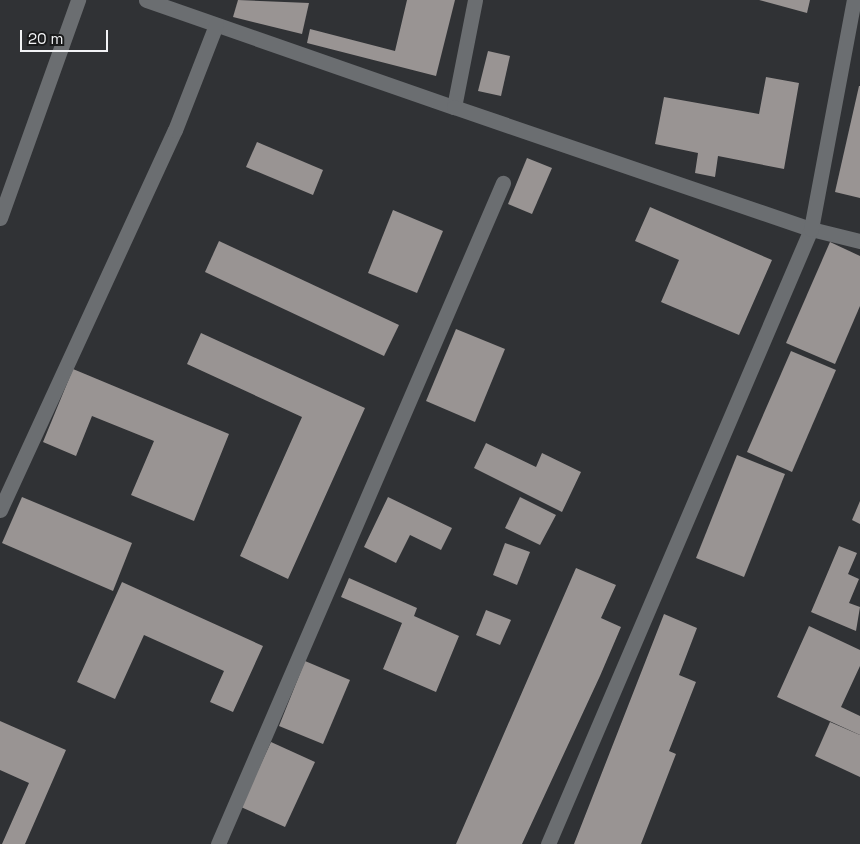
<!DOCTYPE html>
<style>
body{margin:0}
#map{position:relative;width:860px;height:844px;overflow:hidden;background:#303235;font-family:"Space Grotesk",sans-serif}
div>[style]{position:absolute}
.building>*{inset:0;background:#999493}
.minor>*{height:15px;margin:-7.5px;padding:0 7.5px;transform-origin:7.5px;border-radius:7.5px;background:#6b6e71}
span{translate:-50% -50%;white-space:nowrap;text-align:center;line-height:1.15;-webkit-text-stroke:5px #191a1b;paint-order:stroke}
.scale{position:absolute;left:20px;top:30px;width:88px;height:22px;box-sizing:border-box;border:2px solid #f2f3f5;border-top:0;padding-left:6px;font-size:15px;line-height:18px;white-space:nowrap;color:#f2f3f5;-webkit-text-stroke:4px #191a1b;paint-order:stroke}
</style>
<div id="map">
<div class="building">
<i style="clip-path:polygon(238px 0,309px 3px,302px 34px,233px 17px)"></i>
<i style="clip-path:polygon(407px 0,455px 0,436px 76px,307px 43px,310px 29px,395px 51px)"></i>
<i style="clip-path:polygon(759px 0,810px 0,807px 13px)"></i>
<i style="clip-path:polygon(488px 51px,510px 56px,501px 96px,478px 91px)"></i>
<i style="clip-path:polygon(766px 77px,799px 83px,784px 169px,718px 156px,715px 177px,695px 173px,698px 153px,655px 144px,664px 97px,759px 114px)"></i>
<i style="clip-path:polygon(859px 86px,860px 86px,860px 198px,835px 192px)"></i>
<i style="clip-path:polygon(257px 142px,323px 170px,313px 195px,246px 167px)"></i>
<i style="clip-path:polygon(527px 158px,552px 168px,532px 214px,508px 204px)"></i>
<i style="clip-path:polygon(650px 207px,772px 260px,739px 335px,661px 302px,679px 260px,635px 241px)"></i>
<i style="clip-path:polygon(393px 210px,443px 231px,417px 293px,368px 273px)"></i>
<i style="clip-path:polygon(219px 241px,399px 325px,384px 356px,205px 272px)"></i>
<i style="clip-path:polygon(830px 242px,860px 256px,860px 306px,835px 364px,786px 343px)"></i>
<i style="clip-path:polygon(456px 329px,505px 349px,475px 422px,426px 401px)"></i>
<i style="clip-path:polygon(201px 333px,365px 408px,288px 579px,240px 556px,302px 417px,187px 364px)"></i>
<i style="clip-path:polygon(791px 351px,836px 370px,792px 472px,747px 452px)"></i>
<i style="clip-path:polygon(73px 369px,229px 434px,194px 521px,131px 495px,154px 441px,92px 416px,76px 456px,43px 442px)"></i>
<i style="clip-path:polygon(486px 443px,536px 467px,542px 453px,581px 472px,562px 512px,474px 468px)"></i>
<i style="clip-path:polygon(737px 455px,785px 474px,744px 577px,696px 558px)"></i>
<i style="clip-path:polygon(22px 497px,132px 543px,113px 591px,2px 543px)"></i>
<i style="clip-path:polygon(388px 497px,452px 528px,441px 550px,410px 535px,396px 563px,364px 547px)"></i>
<i style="clip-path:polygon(520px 497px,556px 515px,540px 545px,505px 528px)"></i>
<i style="clip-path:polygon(860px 501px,860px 524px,852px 520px)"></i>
<i style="clip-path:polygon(505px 543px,530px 552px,517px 585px,493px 575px)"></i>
<i style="clip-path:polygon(839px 546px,857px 553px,848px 574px,859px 579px,849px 603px,860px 607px,856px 631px,811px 612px)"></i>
<i style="clip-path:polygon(576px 568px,616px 585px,601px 618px,621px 627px,600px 676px,522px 844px,456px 844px)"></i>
<i style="clip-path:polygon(349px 578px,417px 608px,414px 616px,459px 636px,436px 692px,383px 669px,402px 623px,341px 597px)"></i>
<i style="clip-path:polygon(122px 582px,263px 646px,233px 712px,210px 702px,224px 671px,144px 635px,115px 699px,77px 682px)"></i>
<i style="clip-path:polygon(486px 610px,511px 620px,500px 645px,476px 635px)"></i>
<i style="clip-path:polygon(664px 614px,697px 628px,679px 675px,696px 682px,669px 751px,676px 754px,641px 844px,574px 844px)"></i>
<i style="clip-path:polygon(809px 626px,860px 650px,860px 666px,841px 707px,860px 716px,860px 735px,777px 697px)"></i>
<i style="clip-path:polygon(305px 661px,350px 680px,323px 744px,279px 726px)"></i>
<i style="clip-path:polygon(0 721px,66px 750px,25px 844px,2px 844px,29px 783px,0 770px)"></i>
<i style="clip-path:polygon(830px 722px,860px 735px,860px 777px,815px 756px)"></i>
<i style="clip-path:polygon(271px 742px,315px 762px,285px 827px,241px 807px)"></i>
</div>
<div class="minor">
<i style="left:146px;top:0;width:326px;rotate:19.2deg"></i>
<i style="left:475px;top:0;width:109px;rotate:101.1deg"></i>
<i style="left:454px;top:107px;width:377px;rotate:18.9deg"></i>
<i style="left:811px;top:229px;width:50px;rotate:13.8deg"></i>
<i style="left:0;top:218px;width:232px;rotate:-70.3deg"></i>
<i style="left:0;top:510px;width:418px;rotate:-65.3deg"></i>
<i style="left:175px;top:130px;width:113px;rotate:-68.7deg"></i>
<i style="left:218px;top:844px;width:720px;rotate:-66.68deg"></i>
<i style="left:548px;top:844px;width:669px;rotate:-66.85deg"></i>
<i style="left:811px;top:229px;width:233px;rotate:-79.4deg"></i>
</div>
<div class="scale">20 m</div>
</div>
